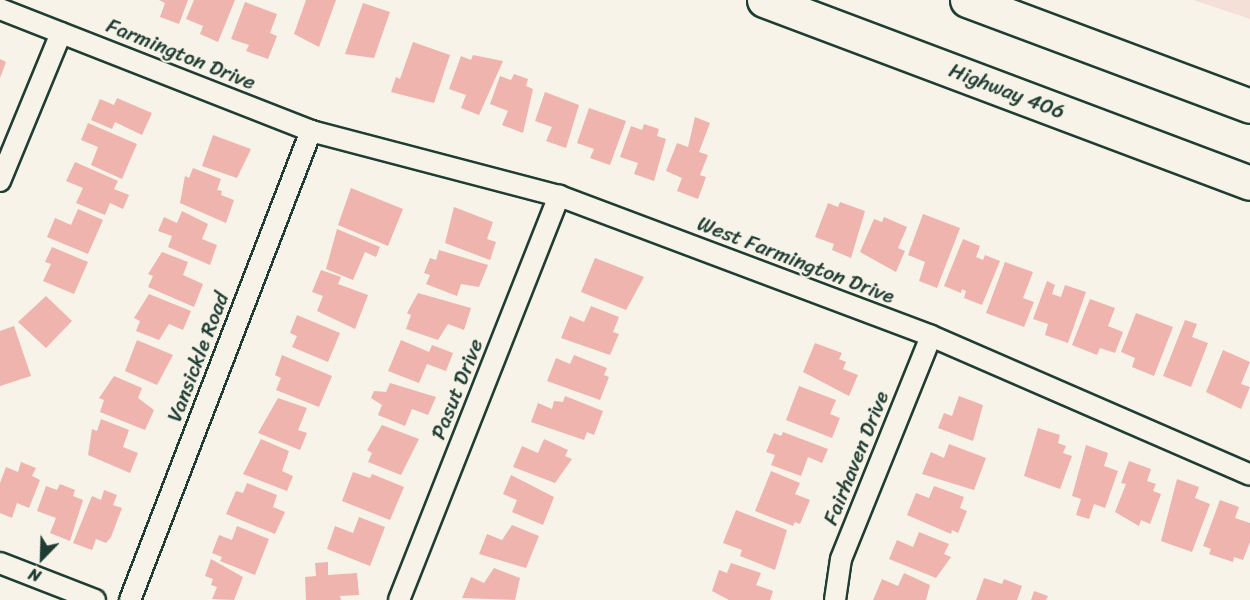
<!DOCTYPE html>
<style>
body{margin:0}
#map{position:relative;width:1250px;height:600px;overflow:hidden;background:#f7f3e8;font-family:Sriracha,sans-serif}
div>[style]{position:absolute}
.built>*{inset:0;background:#f5e0d7}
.building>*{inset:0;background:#efb4ae}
.roads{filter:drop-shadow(2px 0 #1f3d34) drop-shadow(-2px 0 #1f3d34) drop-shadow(0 2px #1f3d34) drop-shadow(0 -2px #1f3d34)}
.street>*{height:20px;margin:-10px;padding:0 10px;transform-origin:10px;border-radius:10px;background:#f7f3e8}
.highway>*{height:33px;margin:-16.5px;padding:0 16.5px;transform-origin:16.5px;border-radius:16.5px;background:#f7f3e8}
span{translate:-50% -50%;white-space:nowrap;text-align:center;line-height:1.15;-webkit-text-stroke:4.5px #f7f3e8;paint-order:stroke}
.street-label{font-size:21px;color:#1f3d34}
.north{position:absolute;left:12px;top:528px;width:60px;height:60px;-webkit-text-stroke:4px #f7f3e8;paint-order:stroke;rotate:203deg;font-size:16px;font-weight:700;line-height:24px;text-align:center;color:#1f3d34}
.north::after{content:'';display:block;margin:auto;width:21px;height:27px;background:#1f3d34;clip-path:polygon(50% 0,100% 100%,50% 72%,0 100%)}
</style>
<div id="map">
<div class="built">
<i style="clip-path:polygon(1193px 0,1250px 0,1250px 19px)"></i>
</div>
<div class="building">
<i style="clip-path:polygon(159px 0,188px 0,179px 24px,160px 17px,165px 3px)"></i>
<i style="clip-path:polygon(194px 0,235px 0,218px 42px,200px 34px,203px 26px,186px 19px)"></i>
<i style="clip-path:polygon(306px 0,336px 0,319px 47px,294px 34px)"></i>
<i style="clip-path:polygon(245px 2px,277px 14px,270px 33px,277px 36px,268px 59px,246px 51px,249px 45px,231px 39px)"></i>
<i style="clip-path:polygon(363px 3px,390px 12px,374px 58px,345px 54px)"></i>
<i style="clip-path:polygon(413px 42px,450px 55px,434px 103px,391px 92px,396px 77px,400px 79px)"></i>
<i style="clip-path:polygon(473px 55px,503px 61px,479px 115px,461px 108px,466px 95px,449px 89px,461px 56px,471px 60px)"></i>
<i style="clip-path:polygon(0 59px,6px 62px,0 78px)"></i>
<i style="clip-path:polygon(514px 74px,528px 79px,526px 86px,533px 89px,523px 133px,502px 125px,508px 111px,490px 104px,500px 76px,511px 80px)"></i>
<i style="clip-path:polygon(545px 92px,579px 105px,566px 148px,546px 141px,552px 127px,535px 121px)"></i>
<i style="clip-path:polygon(117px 98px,152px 113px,142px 135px,115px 122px,112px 129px,91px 120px,100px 99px,114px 105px)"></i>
<i style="clip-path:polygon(589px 108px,626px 121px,610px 165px,590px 158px,594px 149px,577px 143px)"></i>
<i style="clip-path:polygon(695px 117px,710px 123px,699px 152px,708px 155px,700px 175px,706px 177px,698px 199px,677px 191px,682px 178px,666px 171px,677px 143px,688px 147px)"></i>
<i style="clip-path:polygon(88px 123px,137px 144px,122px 179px,91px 165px,98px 147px,81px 140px)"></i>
<i style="clip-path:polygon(644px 124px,659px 129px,657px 136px,666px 139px,654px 181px,634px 174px,638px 163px,620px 157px,631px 126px,642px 130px)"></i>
<i style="clip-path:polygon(213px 135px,251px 149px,237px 178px,202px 166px)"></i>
<i style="clip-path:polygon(75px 162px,118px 181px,114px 189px,129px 195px,123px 209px,110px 203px,105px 215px,76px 203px,83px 188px,66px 181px)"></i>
<i style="clip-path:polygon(193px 168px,221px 179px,217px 190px,222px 191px,221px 195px,234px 200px,226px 223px,180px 203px,185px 176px,189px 178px)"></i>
<i style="clip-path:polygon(351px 188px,403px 209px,388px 246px,338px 225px)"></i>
<i style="clip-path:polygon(840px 202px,865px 211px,851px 258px,832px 250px,834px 244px,815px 237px,828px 203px,838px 207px)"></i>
<i style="clip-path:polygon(454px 207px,493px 222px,487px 239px,496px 242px,490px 260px,445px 243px)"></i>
<i style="clip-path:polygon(78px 209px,103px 220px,88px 254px,47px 237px,55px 218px,71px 225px)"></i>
<i style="clip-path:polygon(182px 211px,208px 224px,202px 239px,217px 245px,210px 265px,168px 247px,172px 236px,158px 231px,164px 217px,177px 223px)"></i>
<i style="clip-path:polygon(923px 214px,960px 228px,937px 288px,919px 281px,925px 262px,908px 255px)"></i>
<i style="clip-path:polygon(884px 217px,907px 227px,898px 248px,905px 251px,896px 272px,860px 252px,874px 219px,882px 222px)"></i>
<i style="clip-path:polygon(337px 229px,380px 247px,376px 257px,365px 252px,353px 280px,326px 269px)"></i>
<i style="clip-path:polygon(963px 239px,980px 246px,976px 257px,983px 260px,985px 255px,1000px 261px,982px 305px,964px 298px,966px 291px,962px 289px,961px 293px,944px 286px)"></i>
<i style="clip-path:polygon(52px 247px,88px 262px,74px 294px,43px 281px,51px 264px,45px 262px)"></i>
<i style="clip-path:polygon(439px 250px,488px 265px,479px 287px,461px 284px,457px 296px,426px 284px,430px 275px,424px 273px,430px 258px,436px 260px)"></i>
<i style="clip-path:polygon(162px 252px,188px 262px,183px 275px,203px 284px,194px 307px,148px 287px,153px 276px,148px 274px)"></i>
<i style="clip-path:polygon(595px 258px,644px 277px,626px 310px,581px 292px)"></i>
<i style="clip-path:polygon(1005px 262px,1033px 272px,1023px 298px,1034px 302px,1024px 327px,986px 313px)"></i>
<i style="clip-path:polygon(321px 270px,341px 277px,338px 284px,368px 295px,355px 329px,317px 311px,323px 296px,312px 292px)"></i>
<i style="clip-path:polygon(1047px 281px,1055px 285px,1052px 294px,1061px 297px,1065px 285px,1086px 292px,1068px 343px,1045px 335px,1048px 324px,1033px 319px)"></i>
<i style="clip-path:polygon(418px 293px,471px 308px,464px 330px,448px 324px,438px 340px,406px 329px,411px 315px,407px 313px)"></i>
<i style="clip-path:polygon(149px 294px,191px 311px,183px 330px,169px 324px,159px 340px,136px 331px,140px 321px,134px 318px)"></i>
<i style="clip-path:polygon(46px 296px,72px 321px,46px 348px,18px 322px)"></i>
<i style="clip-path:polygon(1090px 299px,1115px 308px,1108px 326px,1123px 332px,1115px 353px,1100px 348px,1097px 355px,1072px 345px)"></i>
<i style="clip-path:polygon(591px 306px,619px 317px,613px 332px,619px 334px,610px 355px,561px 338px,570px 316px,584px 322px)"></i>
<i style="clip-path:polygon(1136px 313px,1173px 327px,1154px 376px,1132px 367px,1135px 358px,1121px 352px)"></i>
<i style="clip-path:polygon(297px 315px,340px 333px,328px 362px,292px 347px,297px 336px,290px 333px)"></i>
<i style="clip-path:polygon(1185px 320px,1197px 324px,1192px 337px,1208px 343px,1191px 387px,1163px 376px)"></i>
<i style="clip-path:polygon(14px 326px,31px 376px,0 386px,0 331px)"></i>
<i style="clip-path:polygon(137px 340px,173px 355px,157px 385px,125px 371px)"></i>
<i style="clip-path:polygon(401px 340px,429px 352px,432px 345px,453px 353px,446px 371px,427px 364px,419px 383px,388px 371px)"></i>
<i style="clip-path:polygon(815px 343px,842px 353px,839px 359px,846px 362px,843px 369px,858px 375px,849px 396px,803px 372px)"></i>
<i style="clip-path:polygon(1223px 350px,1250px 362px,1241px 384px,1250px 387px,1241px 409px,1206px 392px)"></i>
<i style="clip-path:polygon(282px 355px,332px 376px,319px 407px,276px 390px,281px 378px,275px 375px)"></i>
<i style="clip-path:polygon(574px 355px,607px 368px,604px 375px,609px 377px,600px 400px,547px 381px,556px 358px,570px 364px)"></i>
<i style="clip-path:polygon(114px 376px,142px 388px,138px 398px,154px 410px,145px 430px,100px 412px,104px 400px,99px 398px)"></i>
<i style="clip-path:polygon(390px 383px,436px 397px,428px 415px,412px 409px,405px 426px,378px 415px,382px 405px,371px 398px,374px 391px,386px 392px)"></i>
<i style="clip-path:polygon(799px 386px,836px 400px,830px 414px,840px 418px,832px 438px,786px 420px)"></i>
<i style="clip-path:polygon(565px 396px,603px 411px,594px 435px,587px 432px,584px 440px,531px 422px,538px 403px,552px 409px,554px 401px,563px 402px)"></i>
<i style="clip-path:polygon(959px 396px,983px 405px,973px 441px,938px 428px,944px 413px,952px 416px)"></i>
<i style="clip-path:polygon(278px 398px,307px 408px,298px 430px,307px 433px,300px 450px,258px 433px)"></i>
<i style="clip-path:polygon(101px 419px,129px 430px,123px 447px,138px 453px,130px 473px,88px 455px,92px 429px,97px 431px)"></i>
<i style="clip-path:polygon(382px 425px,419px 439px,401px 475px,368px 462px,372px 453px,367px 450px)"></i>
<i style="clip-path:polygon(1038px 428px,1060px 435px,1058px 443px,1066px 446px,1063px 453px,1072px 456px,1060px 489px,1024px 476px)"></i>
<i style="clip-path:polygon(783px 432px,828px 449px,822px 463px,808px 457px,801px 476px,771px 465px,775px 455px,766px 452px,774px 433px,781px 436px)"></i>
<i style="clip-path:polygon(261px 439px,289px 451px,282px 471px,293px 476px,287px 491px,243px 474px)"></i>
<i style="clip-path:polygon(544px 439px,568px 450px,565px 456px,572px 459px,555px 483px,513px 467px,522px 446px,538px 453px)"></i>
<i style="clip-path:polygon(949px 444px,986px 458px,974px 490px,922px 474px,931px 452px,944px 458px)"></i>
<i style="clip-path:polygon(1086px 445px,1108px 453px,1104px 466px,1118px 471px,1105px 508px,1094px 504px,1089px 519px,1076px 515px,1081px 499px,1072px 496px)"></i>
<i style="clip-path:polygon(1129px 461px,1151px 469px,1147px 481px,1156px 484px,1153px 491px,1161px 494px,1150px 524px,1141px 520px,1139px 526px,1115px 512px,1126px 484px,1121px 483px)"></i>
<i style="clip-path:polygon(21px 462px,36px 468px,32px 476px,40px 480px,29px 508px,17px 503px,12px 518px,0 513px,0 483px,6px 467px,18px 472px)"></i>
<i style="clip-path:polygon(771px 471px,800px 483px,795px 494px,810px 500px,800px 524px,795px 522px,793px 526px,755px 511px)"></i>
<i style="clip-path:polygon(353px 472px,370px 478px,372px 474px,404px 487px,390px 520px,342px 501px)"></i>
<i style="clip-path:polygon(511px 475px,554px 497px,543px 525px,512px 512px,517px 500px,503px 494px)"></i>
<i style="clip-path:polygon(1177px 479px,1199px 487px,1195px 498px,1210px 504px,1192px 552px,1161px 541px)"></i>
<i style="clip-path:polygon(247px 483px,277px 495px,273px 507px,285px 512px,275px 534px,226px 514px,236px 491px,243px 493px)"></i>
<i style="clip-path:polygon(60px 484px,75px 490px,73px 496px,83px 500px,70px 541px,50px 533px,56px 518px,37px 511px,46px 486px,57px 490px)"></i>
<i style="clip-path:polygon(934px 486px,964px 497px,960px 508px,967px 511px,958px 533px,952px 530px,951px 534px,907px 515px,916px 493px,929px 498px)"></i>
<i style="clip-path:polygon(104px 490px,117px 495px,113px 505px,122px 508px,111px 537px,106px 543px,96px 539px,92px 550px,73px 543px,92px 496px,101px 500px)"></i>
<i style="clip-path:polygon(1220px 500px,1239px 507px,1235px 518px,1250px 523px,1250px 542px,1243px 560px,1234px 557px,1233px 562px,1209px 554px,1211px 549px,1203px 546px)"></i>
<i style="clip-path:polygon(736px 510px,787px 530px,775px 570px,740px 556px,742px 550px,723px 543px)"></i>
<i style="clip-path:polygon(359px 517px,385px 527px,370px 566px,327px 549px,335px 526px,353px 533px)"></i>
<i style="clip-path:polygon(512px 525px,539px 536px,526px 568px,479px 554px,487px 534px,502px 540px)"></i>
<i style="clip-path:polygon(237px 526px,269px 539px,255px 575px,220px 561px,222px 557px,212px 553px,219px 535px,232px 540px)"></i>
<i style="clip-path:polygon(919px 532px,949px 544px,944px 554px,951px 557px,936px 578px,889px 559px,897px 540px,913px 547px)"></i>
<i style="clip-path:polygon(211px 559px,243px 577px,234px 600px,212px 599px,217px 587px,211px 585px,213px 579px,205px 576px)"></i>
<i style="clip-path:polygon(328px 562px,328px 575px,357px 573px,359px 595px,340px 596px,341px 600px,306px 600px,305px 577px,316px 576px,315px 563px)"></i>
<i style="clip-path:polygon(731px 563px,761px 573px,756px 585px,773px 591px,770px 600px,729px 600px,712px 591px,719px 570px,727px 573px)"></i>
<i style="clip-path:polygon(494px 568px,520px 578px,515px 600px,462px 598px,471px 577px,484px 583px)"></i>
<i style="clip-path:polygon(904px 573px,930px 585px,926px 600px,873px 600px,882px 579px,898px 586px)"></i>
<i style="clip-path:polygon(984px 578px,1002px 584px,1004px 579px,1022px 586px,1017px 600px,976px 600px)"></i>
<i style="clip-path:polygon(1034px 591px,1048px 596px,1046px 600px,1031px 600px)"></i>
</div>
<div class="roads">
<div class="street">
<i style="left:0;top:9px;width:334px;rotate:21.4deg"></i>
<i style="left:311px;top:131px;width:256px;rotate:14.7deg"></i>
<i style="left:559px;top:196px;width:397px;rotate:20.6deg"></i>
<i style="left:931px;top:336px;width:348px;rotate:23.5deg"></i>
<i style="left:0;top:181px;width:160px;rotate:-67.6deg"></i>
<i style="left:0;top:563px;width:102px;rotate:21.3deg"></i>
<i style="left:130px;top:600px;width:503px;rotate:-68.9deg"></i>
<i style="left:399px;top:600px;width:435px;rotate:-68.4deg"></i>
<i style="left:835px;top:600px;width:41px;rotate:-81.7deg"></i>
<i style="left:841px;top:559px;width:240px;rotate:-68deg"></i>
</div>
<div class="highway">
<i style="left:764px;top:0;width:519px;rotate:20.63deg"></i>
<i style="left:967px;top:0;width:302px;rotate:20.5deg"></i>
</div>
</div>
<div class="street-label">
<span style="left:181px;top:54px;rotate:22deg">Farmington Drive</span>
<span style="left:1007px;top:91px;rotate:21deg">Highway 406</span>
<span style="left:796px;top:260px;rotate:21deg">West Farmington Drive</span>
<span style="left:198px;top:357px;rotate:-69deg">Vansickle Road</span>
<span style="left:457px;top:389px;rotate:-68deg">Pasut Drive</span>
<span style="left:856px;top:458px;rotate:-68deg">Fairhaven Drive</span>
</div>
<div class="north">N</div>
</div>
